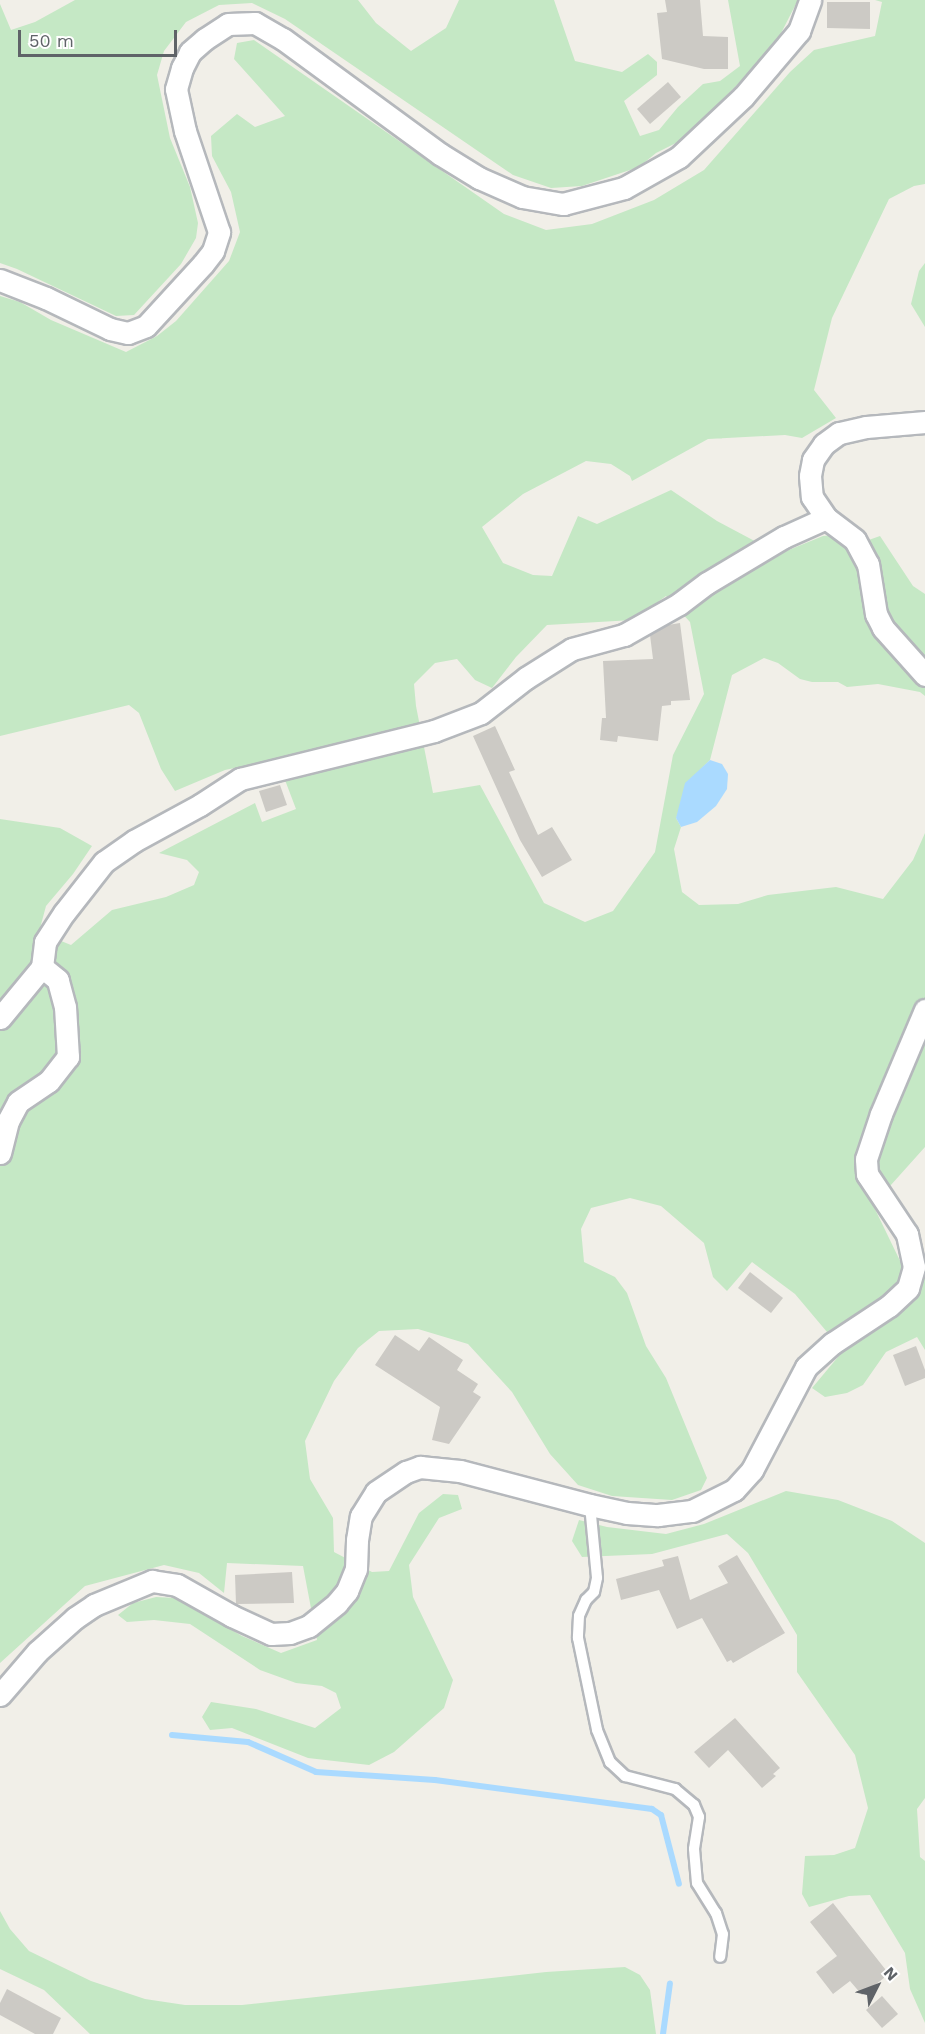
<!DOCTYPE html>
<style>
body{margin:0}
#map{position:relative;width:925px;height:2034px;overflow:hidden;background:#f1efe8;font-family:"Work Sans",sans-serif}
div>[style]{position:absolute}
.green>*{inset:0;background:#c5e8c5}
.water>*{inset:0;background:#aadaff}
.stream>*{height:6px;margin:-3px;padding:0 3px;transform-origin:3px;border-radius:3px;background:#aadaff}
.building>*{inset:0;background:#cccac5}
.roads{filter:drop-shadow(2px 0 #b5b8bc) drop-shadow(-2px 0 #b5b8bc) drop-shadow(0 2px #b5b8bc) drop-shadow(0 -2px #b5b8bc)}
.service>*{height:10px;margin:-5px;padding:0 5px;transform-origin:5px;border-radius:5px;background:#fff}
.minor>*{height:21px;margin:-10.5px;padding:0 10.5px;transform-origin:10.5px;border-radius:10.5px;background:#fff}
span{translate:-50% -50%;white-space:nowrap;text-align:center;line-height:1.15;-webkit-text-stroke:4.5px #fff;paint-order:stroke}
.north{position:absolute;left:847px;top:1956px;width:60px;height:60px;-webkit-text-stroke:4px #fff;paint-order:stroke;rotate:48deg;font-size:16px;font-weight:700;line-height:24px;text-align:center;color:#5f6368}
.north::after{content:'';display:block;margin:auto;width:21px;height:27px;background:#5f6368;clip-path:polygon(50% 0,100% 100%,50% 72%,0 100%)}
.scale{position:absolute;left:18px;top:30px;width:159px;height:27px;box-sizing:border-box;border:3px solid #5f6368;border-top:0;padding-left:8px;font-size:18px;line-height:21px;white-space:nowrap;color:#5f6368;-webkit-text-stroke:4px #fff;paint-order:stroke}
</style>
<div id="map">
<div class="green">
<i style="clip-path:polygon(75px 0,358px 0,376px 23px,411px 51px,446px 28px,459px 0,554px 0,575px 61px,622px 72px,648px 54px,657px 62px,657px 75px,624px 101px,640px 136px,659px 130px,678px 107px,703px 84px,720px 81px,740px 66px,728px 0,798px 0,777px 41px,739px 83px,682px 140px,656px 153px,639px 167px,582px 186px,551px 188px,513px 175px,285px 19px,252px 3px,219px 5px,186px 22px,164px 51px,157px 75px,170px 138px,190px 187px,198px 223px,196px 238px,181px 264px,134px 315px,116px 316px,17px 269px,0 263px,0 4px,11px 30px,35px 22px)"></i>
<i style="clip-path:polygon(evenodd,875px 0,925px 0,925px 184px,914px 186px,889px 199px,832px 318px,814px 390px,836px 418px,802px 438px,785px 435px,708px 439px,632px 481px,630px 476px,611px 464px,586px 461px,523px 494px,482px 527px,503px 563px,533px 575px,552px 576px,578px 516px,597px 524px,671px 490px,717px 521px,779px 554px,823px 536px,836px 535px,846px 548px,880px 536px,913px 586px,925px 594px,925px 696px,920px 692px,878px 684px,847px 687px,838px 682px,812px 682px,800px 679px,778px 663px,764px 658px,732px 675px,710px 760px,700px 770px,676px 818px,681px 827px,674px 849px,682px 892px,699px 905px,738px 904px,768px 895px,836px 887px,883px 899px,913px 860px,925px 833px,925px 1147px,873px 1205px,903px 1267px,925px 1271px,925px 1350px,917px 1337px,886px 1352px,863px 1385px,847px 1393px,825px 1397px,812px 1388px,843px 1351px,795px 1294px,752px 1262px,727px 1291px,713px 1277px,704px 1243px,661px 1206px,630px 1198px,591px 1208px,581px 1229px,584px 1262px,615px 1277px,627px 1293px,646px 1346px,666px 1378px,707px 1478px,701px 1490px,672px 1500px,612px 1496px,578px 1485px,550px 1454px,512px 1392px,468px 1344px,418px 1329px,379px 1331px,358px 1348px,334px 1381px,305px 1441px,310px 1479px,333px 1518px,334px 1552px,372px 1572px,389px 1571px,419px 1513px,443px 1494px,458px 1495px,462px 1509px,439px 1518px,409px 1565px,413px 1597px,453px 1680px,444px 1708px,394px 1752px,369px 1765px,308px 1758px,232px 1728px,210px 1730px,202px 1717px,211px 1702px,256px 1709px,315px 1728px,341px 1708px,336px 1693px,322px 1686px,296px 1683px,260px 1670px,190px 1624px,154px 1620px,127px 1622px,118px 1615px,133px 1603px,156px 1597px,176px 1598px,242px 1636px,281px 1653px,317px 1640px,303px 1566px,227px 1563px,224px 1593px,199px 1573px,164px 1565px,85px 1586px,0 1663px,0 819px,60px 828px,92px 846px,73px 874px,46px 906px,39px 932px,71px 945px,112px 910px,166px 897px,194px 885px,199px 872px,187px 860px,159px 853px,255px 803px,262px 822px,296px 809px,277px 759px,225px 770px,175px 791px,161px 769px,139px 713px,129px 705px,0 736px,0 296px,20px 302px,51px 320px,126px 352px,157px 336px,176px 321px,229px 261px,240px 232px,231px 192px,212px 156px,211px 136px,237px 114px,255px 127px,285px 116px,234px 59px,237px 43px,254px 40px,504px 214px,546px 230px,592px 224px,654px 200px,704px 170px,790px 72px,814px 50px,875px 36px,882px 2px,875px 0,666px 596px,690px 622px,704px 694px,673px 755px,655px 852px,613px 911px,585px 922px,544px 903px,480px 785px,433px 793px,416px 706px,414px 684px,435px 663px,457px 659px,475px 680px,492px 688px,516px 657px,547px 625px,633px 620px,666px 596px)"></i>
<i style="clip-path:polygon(925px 263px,925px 327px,911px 304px,919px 271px)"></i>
<i style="clip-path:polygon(786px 1491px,838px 1500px,892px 1521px,925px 1543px,925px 1798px,917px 1809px,920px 1857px,925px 1861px,925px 2023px,910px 1989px,905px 1953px,870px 1895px,849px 1896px,809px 1907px,802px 1894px,805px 1856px,834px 1855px,855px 1848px,868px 1808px,855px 1755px,797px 1672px,797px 1635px,748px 1553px,727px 1534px,652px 1554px,582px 1557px,572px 1541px,579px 1520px,607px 1527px,666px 1534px,704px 1524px)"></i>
<i style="clip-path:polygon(0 1911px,10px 1929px,29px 1951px,91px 1981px,145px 1999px,185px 2005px,242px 2005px,546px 1972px,625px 1967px,640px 1975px,650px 1990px,656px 2034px,90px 2034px,44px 1990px,0 1969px)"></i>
</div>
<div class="water">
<i style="clip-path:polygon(710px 760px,722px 764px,728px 774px,727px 789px,716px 806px,697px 822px,681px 827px,676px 818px,685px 783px)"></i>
</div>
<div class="stream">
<i style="left:172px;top:1735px;width:76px;rotate:5.3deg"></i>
<i style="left:248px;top:1742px;width:74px;rotate:23.8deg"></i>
<i style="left:316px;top:1772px;width:119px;rotate:3.8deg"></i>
<i style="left:435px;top:1780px;width:219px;rotate:7.6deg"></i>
<i style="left:652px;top:1809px;width:11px;rotate:34deg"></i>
<i style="left:661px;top:1815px;width:71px;rotate:75.4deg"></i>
<i style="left:663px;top:2034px;width:51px;rotate:-82.2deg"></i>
</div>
<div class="building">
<i style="clip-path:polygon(665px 0,700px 0,703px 36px,728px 37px,728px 69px,704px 69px,662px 59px,657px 13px,667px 12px)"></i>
<i style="clip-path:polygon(827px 2px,870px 2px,870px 29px,827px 28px)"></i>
<i style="clip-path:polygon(668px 82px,681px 97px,650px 124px,637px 109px)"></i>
<i style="clip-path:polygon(680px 623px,690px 700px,671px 701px,671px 705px,662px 706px,658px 741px,618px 736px,617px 742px,600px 740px,602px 718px,606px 718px,603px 661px,653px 659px,650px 635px,668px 625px)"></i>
<i style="clip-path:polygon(495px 726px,515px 770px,509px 772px,538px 835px,552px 827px,572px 860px,542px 877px,520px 840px,473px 736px)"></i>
<i style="clip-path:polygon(280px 785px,287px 805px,266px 812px,259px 791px)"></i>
<i style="clip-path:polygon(750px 1272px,783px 1298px,771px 1313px,738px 1288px)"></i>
<i style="clip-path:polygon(395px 1335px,419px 1351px,429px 1337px,463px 1360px,457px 1370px,478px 1384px,473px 1392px,481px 1397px,449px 1444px,432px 1440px,440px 1407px,375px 1365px)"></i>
<i style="clip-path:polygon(916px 1346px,925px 1370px,925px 1378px,905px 1386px,893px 1355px)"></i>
<i style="clip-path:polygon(737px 1555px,785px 1633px,733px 1663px,731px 1660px,727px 1662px,702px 1618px,677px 1629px,659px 1590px,621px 1600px,616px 1579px,664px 1566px,662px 1560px,678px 1556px,690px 1600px,728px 1583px,718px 1566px)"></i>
<i style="clip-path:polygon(292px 1572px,294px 1603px,236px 1604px,235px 1575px)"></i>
<i style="clip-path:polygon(735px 1718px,780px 1768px,773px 1774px,776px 1776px,762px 1788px,728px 1750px,709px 1768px,694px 1752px)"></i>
<i style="clip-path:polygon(833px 1903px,889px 1974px,862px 1995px,850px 1981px,833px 1994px,816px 1972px,837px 1956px,810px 1922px)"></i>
<i style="clip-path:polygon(7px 1989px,61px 2018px,53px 2034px,35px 2034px,0 2015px,0 2003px)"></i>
<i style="clip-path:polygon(882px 1996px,898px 2014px,882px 2028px,866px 2010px)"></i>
</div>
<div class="roads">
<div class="service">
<i style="left:590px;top:1505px;width:73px;rotate:84.5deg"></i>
<i style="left:597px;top:1578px;width:14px;rotate:102deg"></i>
<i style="left:594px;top:1592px;width:11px;rotate:135deg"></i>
<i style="left:586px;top:1600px;width:17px;rotate:114deg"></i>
<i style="left:579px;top:1616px;width:22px;rotate:93deg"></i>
<i style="left:578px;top:1638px;width:94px;rotate:78.3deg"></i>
<i style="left:597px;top:1730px;width:35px;rotate:68deg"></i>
<i style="left:610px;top:1762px;width:21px;rotate:43deg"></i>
<i style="left:625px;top:1776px;width:52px;rotate:14.6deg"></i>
<i style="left:675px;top:1789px;width:25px;rotate:40deg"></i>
<i style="left:694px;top:1805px;width:13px;rotate:67deg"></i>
<i style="left:699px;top:1817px;width:32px;rotate:99deg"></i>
<i style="left:694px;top:1849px;width:34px;rotate:85deg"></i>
<i style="left:697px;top:1883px;width:36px;rotate:58deg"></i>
<i style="left:716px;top:1913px;width:22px;rotate:72deg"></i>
<i style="left:723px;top:1934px;width:23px;rotate:97deg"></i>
</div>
<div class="minor">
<i style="left:0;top:280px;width:49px;rotate:21.4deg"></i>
<i style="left:46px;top:298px;width:71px;rotate:25.8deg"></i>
<i style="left:110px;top:329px;width:18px;rotate:13deg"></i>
<i style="left:128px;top:333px;width:19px;rotate:-21deg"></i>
<i style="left:146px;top:326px;width:84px;rotate:-47.4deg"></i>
<i style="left:203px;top:264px;width:16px;rotate:-52deg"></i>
<i style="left:213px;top:251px;width:20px;rotate:-72deg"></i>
<i style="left:219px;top:232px;width:107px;rotate:-108.6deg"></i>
<i style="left:185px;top:131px;width:43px;rotate:-102.1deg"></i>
<i style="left:176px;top:89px;width:22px;rotate:-74deg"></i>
<i style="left:182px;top:68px;width:18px;rotate:-63deg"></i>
<i style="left:190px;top:52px;width:20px;rotate:-41deg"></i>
<i style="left:205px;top:39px;width:27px;rotate:-33deg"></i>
<i style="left:228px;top:24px;width:27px;rotate:-2deg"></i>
<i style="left:255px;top:23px;width:32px;rotate:30deg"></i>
<i style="left:283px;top:39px;width:195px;rotate:36.2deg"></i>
<i style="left:440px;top:154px;width:46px;rotate:31.6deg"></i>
<i style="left:479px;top:178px;width:47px;rotate:23.8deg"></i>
<i style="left:522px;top:197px;width:42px;rotate:9.7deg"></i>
<i style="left:563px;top:204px;width:63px;rotate:-14.7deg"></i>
<i style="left:624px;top:188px;width:63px;rotate:-29.4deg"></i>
<i style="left:679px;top:157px;width:88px;rotate:-43.2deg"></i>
<i style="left:743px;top:97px;width:87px;rotate:-49.7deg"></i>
<i style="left:799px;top:31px;width:33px;rotate:-70deg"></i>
<i style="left:925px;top:422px;width:59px;rotate:175.2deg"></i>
<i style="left:866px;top:427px;width:28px;rotate:167deg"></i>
<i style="left:839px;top:433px;width:19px;rotate:144deg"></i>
<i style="left:824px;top:444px;width:19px;rotate:125deg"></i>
<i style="left:813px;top:460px;width:16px;rotate:101deg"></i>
<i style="left:810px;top:476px;width:21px;rotate:85deg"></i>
<i style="left:812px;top:497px;width:25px;rotate:56deg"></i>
<i style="left:826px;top:518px;width:36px;rotate:37deg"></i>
<i style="left:855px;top:540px;width:27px;rotate:62deg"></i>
<i style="left:868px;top:564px;width:51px;rotate:80.9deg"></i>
<i style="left:876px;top:614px;width:16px;rotate:63deg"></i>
<i style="left:883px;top:628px;width:63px;rotate:48.2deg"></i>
<i style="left:0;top:1018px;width:66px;rotate:-50.5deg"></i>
<i style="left:42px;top:967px;width:25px;rotate:-83deg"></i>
<i style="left:45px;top:942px;width:35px;rotate:-57deg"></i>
<i style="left:64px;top:913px;width:65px;rotate:-51.9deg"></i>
<i style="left:104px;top:862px;width:37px;rotate:-35deg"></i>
<i style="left:134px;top:841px;width:75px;rotate:-28.6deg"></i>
<i style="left:200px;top:805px;width:48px;rotate:-33deg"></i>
<i style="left:240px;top:779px;width:200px;rotate:-13.9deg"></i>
<i style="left:434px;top:731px;width:50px;rotate:-21deg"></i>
<i style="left:481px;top:713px;width:57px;rotate:-37.9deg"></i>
<i style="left:526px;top:678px;width:54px;rotate:-32.2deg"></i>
<i style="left:572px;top:649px;width:54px;rotate:-15.1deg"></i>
<i style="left:624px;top:635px;width:63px;rotate:-29.4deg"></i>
<i style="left:679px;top:604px;width:35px;rotate:-37deg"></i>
<i style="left:707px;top:583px;width:90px;rotate:-30.9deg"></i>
<i style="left:784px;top:537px;width:46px;rotate:-24.3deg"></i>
<i style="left:0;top:1153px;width:33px;rotate:-76deg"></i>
<i style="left:8px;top:1121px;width:21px;rotate:-62deg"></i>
<i style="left:18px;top:1102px;width:37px;rotate:-34deg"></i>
<i style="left:49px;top:1081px;width:31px;rotate:-52deg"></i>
<i style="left:68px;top:1057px;width:50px;rotate:-93.4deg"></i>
<i style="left:65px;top:1007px;width:28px;rotate:-105deg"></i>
<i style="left:58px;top:980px;width:21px;rotate:-141deg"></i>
<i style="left:0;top:1695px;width:57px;rotate:-49.3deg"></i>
<i style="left:37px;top:1652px;width:51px;rotate:-41.8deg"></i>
<i style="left:75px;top:1618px;width:23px;rotate:-34deg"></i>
<i style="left:94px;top:1605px;width:63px;rotate:-22.5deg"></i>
<i style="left:152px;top:1581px;width:25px;rotate:9deg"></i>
<i style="left:177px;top:1585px;width:63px;rotate:29.4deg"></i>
<i style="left:232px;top:1616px;width:43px;rotate:24.8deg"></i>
<i style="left:271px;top:1634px;width:19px;rotate:-3deg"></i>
<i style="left:290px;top:1633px;width:20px;rotate:-20deg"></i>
<i style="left:309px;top:1626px;width:36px;rotate:-39deg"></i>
<i style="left:337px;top:1603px;width:16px;rotate:-50deg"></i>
<i style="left:347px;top:1591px;width:24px;rotate:-68deg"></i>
<i style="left:356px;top:1569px;width:29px;rotate:-88deg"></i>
<i style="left:357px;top:1540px;width:24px;rotate:-81deg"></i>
<i style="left:361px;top:1516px;width:28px;rotate:-58deg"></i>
<i style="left:376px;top:1492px;width:36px;rotate:-34deg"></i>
<i style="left:406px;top:1472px;width:15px;rotate:-20deg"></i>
<i style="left:420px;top:1467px;width:40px;rotate:5.7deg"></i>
<i style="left:460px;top:1471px;width:134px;rotate:14.7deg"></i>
<i style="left:590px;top:1505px;width:38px;rotate:12deg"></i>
<i style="left:627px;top:1513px;width:31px;rotate:4deg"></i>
<i style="left:658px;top:1515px;width:34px;rotate:-7deg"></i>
<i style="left:692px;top:1511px;width:47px;rotate:-26.6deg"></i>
<i style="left:734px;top:1490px;width:27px;rotate:-48deg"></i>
<i style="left:752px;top:1470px;width:116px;rotate:-62.3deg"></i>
<i style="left:806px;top:1367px;width:36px;rotate:-42deg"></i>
<i style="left:833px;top:1343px;width:67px;rotate:-33.5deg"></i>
<i style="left:889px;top:1306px;width:26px;rotate:-43deg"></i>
<i style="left:908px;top:1288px;width:22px;rotate:-74deg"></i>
<i style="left:914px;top:1267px;width:34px;rotate:-102deg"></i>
<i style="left:907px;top:1234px;width:72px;rotate:-123.7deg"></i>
<i style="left:867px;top:1174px;width:15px;rotate:-94deg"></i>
<i style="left:866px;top:1159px;width:47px;rotate:-71.6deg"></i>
<i style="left:881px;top:1114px;width:113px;rotate:-67.1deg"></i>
</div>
</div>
<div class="north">N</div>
<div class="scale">50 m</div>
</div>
